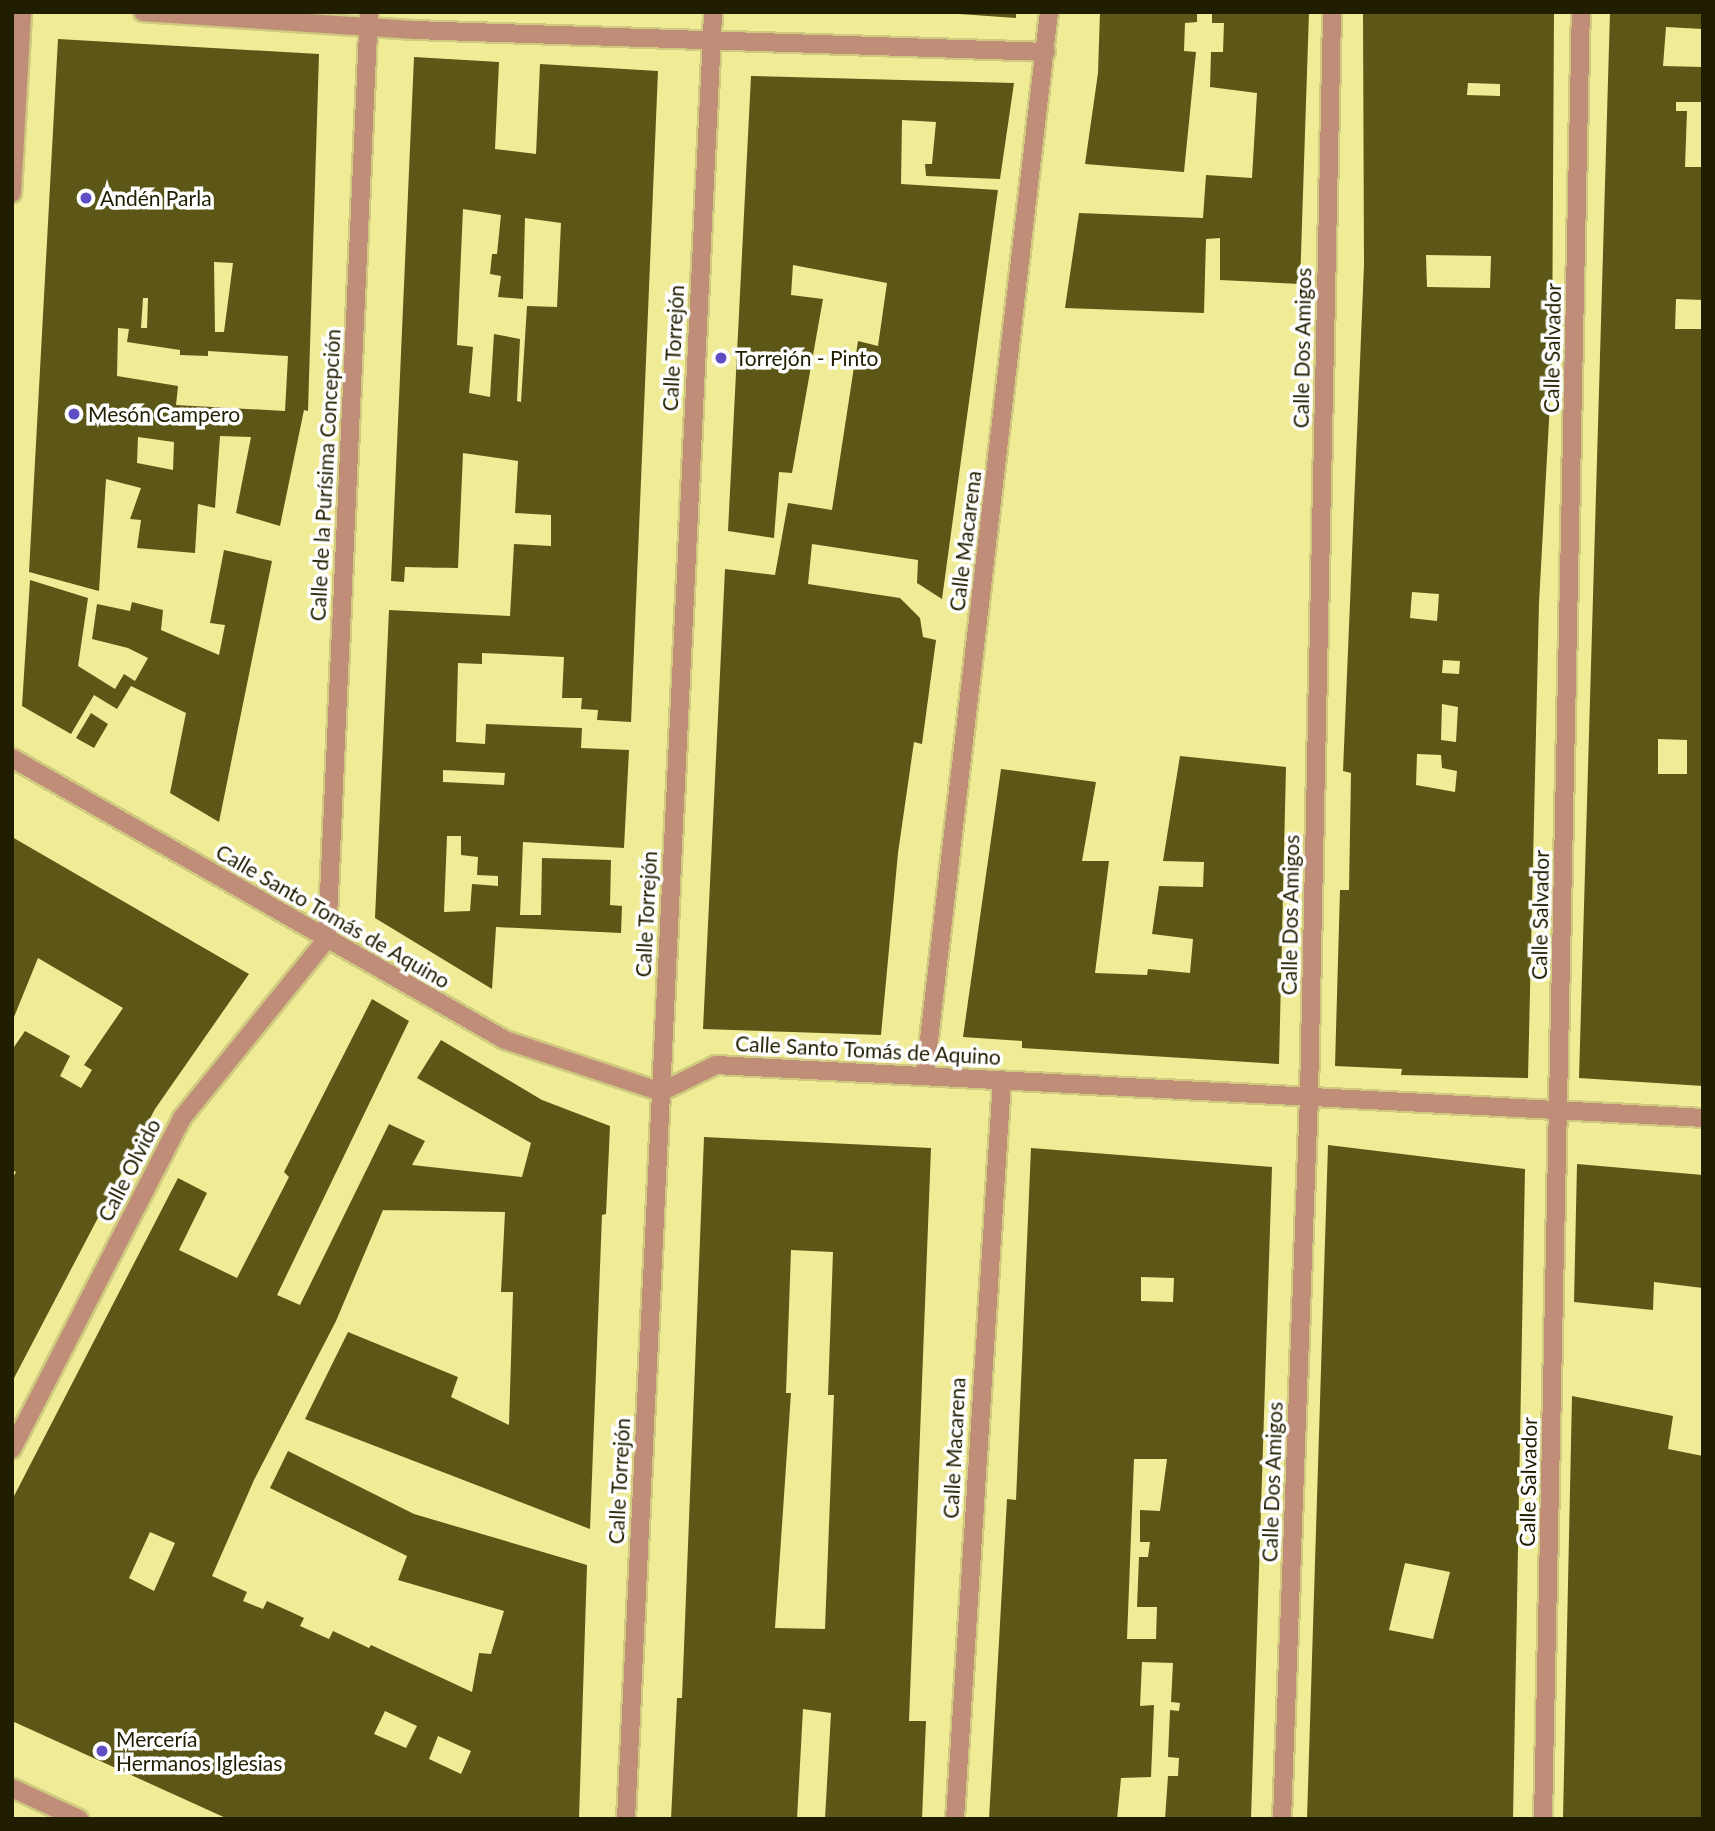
<!DOCTYPE html>
<meta charset="utf-8">
<style>
body{margin:0}
#map{position:relative;width:1715px;height:1831px;overflow:hidden;background:#f0eb97;font-family:Lato,sans-serif}
div>[style]{position:absolute}
.building>*{inset:0;background:#5c5716}
.roads{filter:drop-shadow(2px 0 #cfca7f) drop-shadow(-2px 0 #cfca7f) drop-shadow(0 2px #cfca7f) drop-shadow(0 -2px #cfca7f)}
.street>*{height:18px;margin:-9px;padding:0 9px;transform-origin:9px;border-radius:9px;background:#c08e78}
.dots>*{width:19px;height:19px;translate:-50% -50%;box-sizing:border-box;border:4px solid #fff;border-radius:50%}
span{translate:-50% -50%;white-space:nowrap;text-align:center;line-height:1.15;-webkit-text-stroke:7px #fff;paint-order:stroke}
.poi-label{font-size:21px;color:#201d00}
.left{translate:0 -50%;text-align:left}
.street-label{font-size:21px;color:#201d00}
.frame{position:absolute;inset:0;border:14px solid #201d00;pointer-events:none}
</style>
<div id="map">
<div class="building">
<i style="clip-path:polygon(931px 12px,1016px 12px,1016px 18px)"></i>
<i style="clip-path:polygon(1100px 12px,1197px 12px,1197px 22px,1185px 23px,1184px 51px,1196px 52px,1184px 172px,1085px 164px,1098px 73px)"></i>
<i style="clip-path:polygon(1212px 12px,1309px 12px,1300px 284px,1220px 280px,1220px 238px,1206px 239px,1204px 313px,1065px 308px,1079px 213px,1203px 218px,1206px 175px,1252px 178px,1257px 93px,1210px 87px,1211px 52px,1223px 52px,1224px 23px,1212px 23px)"></i>
<i style="clip-path:polygon(evenodd,1363px 12px,1554px 12px,1552px 366px,1539px 603px,1528px 1078px,1401px 1075px,1402px 1069px,1335px 1066px,1340px 890px,1349px 890px,1351px 773px,1343px 771px,1364px 265px,1363px 12px,1468px 83px,1500px 84px,1500px 96px,1467px 95px,1468px 83px,1363px 12px,1426px 255px,1491px 256px,1490px 288px,1427px 287px,1426px 255px,1363px 12px,1412px 592px,1439px 594px,1437px 621px,1410px 618px,1412px 592px,1363px 12px,1443px 660px,1460px 661px,1459px 674px,1442px 673px,1443px 660px,1363px 12px,1442px 704px,1458px 707px,1456px 742px,1441px 740px,1442px 704px,1363px 12px,1417px 754px,1441px 755px,1442px 768px,1457px 771px,1455px 792px,1416px 785px,1417px 754px)"></i>
<i style="clip-path:polygon(evenodd,1610px 12px,1703px 12px,1703px 29px,1666px 27px,1663px 66px,1703px 67px,1703px 102px,1676px 102px,1676px 111px,1687px 111px,1685px 167px,1703px 167px,1703px 300px,1676px 299px,1675px 329px,1703px 329px,1703px 1086px,1579px 1078px,1610px 12px,1658px 739px,1687px 740px,1687px 774px,1658px 774px,1658px 739px)"></i>
<i style="clip-path:polygon(evenodd,58px 39px,319px 54px,308px 411px,304px 410px,280px 526px,236px 513px,251px 437px,220px 436px,215px 508px,198px 504px,195px 553px,137px 548px,141px 520px,130px 519px,141px 488px,106px 479px,99px 591px,29px 572px,58px 39px,214px 262px,233px 263px,224px 332px,215px 332px,214px 262px,58px 39px,143px 298px,148px 298px,147px 328px,141px 328px,143px 298px,58px 39px,118px 328px,129px 329px,127px 342px,180px 350px,180px 355px,208px 356px,208px 351px,288px 356px,285px 411px,176px 405px,178px 386px,117px 376px,118px 328px,58px 39px,138px 437px,174px 442px,173px 470px,137px 463px,138px 437px)"></i>
<i style="clip-path:polygon(evenodd,414px 57px,499px 62px,495px 149px,536px 154px,540px 64px,658px 71px,631px 722px,597px 720px,598px 710px,581px 709px,582px 698px,562px 698px,564px 657px,482px 653px,482px 664px,458px 663px,456px 742px,485px 744px,486px 724px,582px 728px,581px 748px,629px 750px,624px 848px,523px 842px,520px 915px,541px 915px,542px 858px,611px 860px,610px 905px,622px 906px,621px 933px,496px 927px,492px 989px,375px 918px,389px 610px,510px 616px,514px 544px,551px 546px,551px 515px,515px 513px,518px 461px,463px 453px,458px 568px,405px 567px,404px 582px,391px 581px,414px 57px,463px 209px,501px 215px,497px 254px,492px 254px,490px 274px,501px 276px,498px 297px,523px 299px,525px 218px,561px 223px,557px 307px,527px 306px,521px 402px,517px 401px,520px 339px,494px 334px,490px 397px,469px 393px,473px 347px,457px 345px,463px 209px,414px 57px,443px 770px,505px 773px,504px 785px,443px 782px,443px 770px,414px 57px,447px 836px,461px 836px,461px 855px,478px 857px,477px 875px,498px 876px,498px 886px,472px 884px,470px 911px,444px 912px,447px 836px)"></i>
<i style="clip-path:polygon(751px 76px,1014px 83px,1000px 179px,926px 176px,925px 164px,932px 164px,936px 122px,902px 120px,901px 184px,998px 190px,942px 599px,917px 583px,918px 560px,812px 544px,808px 584px,900px 598px,920px 618px,923px 637px,936px 640px,922px 744px,914px 742px,898px 853px,881px 1035px,703px 1029px,725px 569px,775px 575px,788px 503px,832px 510px,858px 341px,878px 346px,887px 283px,793px 265px,791px 295px,823px 299px,792px 473px,779px 472px,774px 538px,728px 531px)"></i>
<i style="clip-path:polygon(224px 550px,272px 561px,219px 822px,170px 793px,186px 713px,131px 686px,117px 709px,94px 695px,71px 734px,22px 706px,30px 580px,88px 598px,78px 666px,115px 689px,124px 674px,135px 681px,148px 658px,128px 648px,92px 639px,97px 604px,130px 611px,132px 602px,163px 610px,161px 630px,219px 655px,225px 625px,210px 623px)"></i>
<i style="clip-path:polygon(91px 713px,108px 724px,94px 748px,76px 738px)"></i>
<i style="clip-path:polygon(1180px 756px,1286px 767px,1279px 1064px,1022px 1048px,1022px 1041px,963px 1037px,1001px 769px,1096px 782px,1082px 861px,1109px 861px,1095px 973px,1147px 975px,1148px 969px,1190px 973px,1193px 939px,1152px 934px,1159px 886px,1203px 887px,1204px 862px,1163px 861px)"></i>
<i style="clip-path:polygon(12px 837px,249px 974px,155px 1109px,12px 1382px,12px 1179px,16px 1172px,12px 1170px,12px 1050px,25px 1031px,70px 1056px,60px 1076px,81px 1088px,92px 1070px,84px 1065px,123px 1008px,38px 958px,12px 1022px)"></i>
<i style="clip-path:polygon(evenodd,372px 999px,409px 1021px,277px 1295px,300px 1305px,389px 1124px,425px 1141px,412px 1165px,522px 1177px,531px 1143px,417px 1078px,441px 1040px,542px 1100px,610px 1126px,606px 1214px,602px 1215px,590px 1529px,305px 1419px,348px 1332px,458px 1377px,451px 1397px,509px 1425px,513px 1292px,501px 1292px,505px 1212px,383px 1210px,336px 1321px,254px 1480px,212px 1576px,247px 1592px,243px 1601px,263px 1609px,267px 1601px,304px 1618px,300px 1626px,329px 1639px,333px 1631px,369px 1648px,371px 1645px,472px 1692px,479px 1653px,491px 1654px,504px 1611px,398px 1580px,407px 1556px,270px 1488px,288px 1451px,414px 1514px,587px 1565px,579px 1819px,228px 1819px,12px 1721px,12px 1500px,178px 1178px,207px 1193px,179px 1250px,237px 1278px,289px 1177px,284px 1172px,372px 999px,150px 1532px,175px 1543px,154px 1591px,129px 1578px,150px 1532px,372px 999px,385px 1711px,417px 1726px,406px 1748px,374px 1734px,385px 1711px,372px 999px,438px 1736px,471px 1751px,461px 1774px,429px 1759px,438px 1736px)"></i>
<i style="clip-path:polygon(evenodd,704px 1137px,931px 1148px,909px 1721px,926px 1721px,922px 1819px,825px 1819px,831px 1713px,803px 1709px,797px 1819px,671px 1819px,677px 1698px,682px 1698px,704px 1137px,791px 1250px,833px 1252px,828px 1395px,834px 1395px,825px 1629px,775px 1628px,791px 1393px,786px 1393px,791px 1250px)"></i>
<i style="clip-path:polygon(evenodd,1328px 1145px,1525px 1169px,1513px 1819px,1307px 1819px,1328px 1145px,1405px 1563px,1450px 1572px,1433px 1639px,1389px 1630px,1405px 1563px)"></i>
<i style="clip-path:polygon(evenodd,1031px 1148px,1272px 1167px,1251px 1819px,1165px 1819px,1168px 1776px,1178px 1776px,1179px 1758px,1168px 1757px,1170px 1710px,1179px 1711px,1180px 1703px,1171px 1702px,1173px 1663px,1142px 1662px,1140px 1706px,1154px 1705px,1151px 1777px,1121px 1778px,1117px 1819px,989px 1819px,1007px 1499px,1016px 1500px,1031px 1148px,1141px 1277px,1174px 1278px,1173px 1302px,1141px 1301px,1141px 1277px,1031px 1148px,1134px 1459px,1167px 1459px,1160px 1511px,1140px 1510px,1140px 1542px,1150px 1542px,1148px 1557px,1139px 1557px,1137px 1607px,1157px 1607px,1156px 1639px,1127px 1639px,1134px 1459px)"></i>
<i style="clip-path:polygon(1577px 1164px,1703px 1175px,1703px 1288px,1654px 1282px,1653px 1310px,1574px 1302px)"></i>
<i style="clip-path:polygon(1572px 1396px,1673px 1416px,1668px 1449px,1703px 1456px,1703px 1819px,1563px 1819px)"></i>
</div>
<div class="roads">
<div class="street">
<i style="left:143px;top:12px;width:272px;rotate:3.8deg"></i>
<i style="left:414px;top:30px;width:632px;rotate:1.99deg"></i>
<i style="left:12px;top:193px;width:181px;rotate:-86.8deg"></i>
<i style="left:12px;top:758px;width:568px;rotate:29.77deg"></i>
<i style="left:505px;top:1040px;width:164px;rotate:18.4deg"></i>
<i style="left:661px;top:1092px;width:61px;rotate:-26.1deg"></i>
<i style="left:716px;top:1065px;width:988px;rotate:3.07deg"></i>
<i style="left:327px;top:939px;width:928px;rotate:-87.41deg"></i>
<i style="left:925px;top:1074px;width:1069px;rotate:-83.34deg"></i>
<i style="left:12px;top:1449px;width:372px;rotate:-62.8deg"></i>
<i style="left:182px;top:1118px;width:230px;rotate:-51deg"></i>
<i style="left:12px;top:1788px;width:74px;rotate:24.8deg"></i>
<i style="left:626px;top:1819px;width:1809px;rotate:-87.24deg"></i>
<i style="left:955px;top:1819px;width:740px;rotate:-86.36deg"></i>
<i style="left:1282px;top:1819px;width:725px;rotate:-87.86deg"></i>
<i style="left:1309px;top:1095px;width:1083px;rotate:-88.78deg"></i>
<i style="left:1543px;top:1819px;width:1807px;rotate:-88.8deg"></i>
</div>
</div>
<div class="dots">
<i style="left:86px;top:198px;background:#5f4dc5"></i>
<i style="left:721px;top:358px;background:#5f4dc5"></i>
<i style="left:74px;top:414px;background:#5f4dc5"></i>
<i style="left:102px;top:1751px;background:#5f4dc5"></i>
</div>
<div class="poi-label">
<span class="left" style="left:100px;top:198px">Andén Parla</span>
<span class="left" style="left:735px;top:358px">Torrejón - Pinto</span>
<span class="left" style="left:88px;top:414px">Mesón Campero</span>
<span class="left" style="left:116px;top:1751px">Mercería<br>Hermanos Iglesias</span>
</div>
<div class="street-label">
<span style="left:673px;top:348px;rotate:-87deg">Calle Torrejón</span>
<span style="left:1302px;top:348px;rotate:-89deg">Calle Dos Amigos</span>
<span style="left:1552px;top:348px;rotate:-89deg">Calle Salvador</span>
<span style="left:325px;top:475px;rotate:-87deg">Calle de la Purísima Concepción</span>
<span style="left:965px;top:541px;rotate:-83deg">Calle Macarena</span>
<span style="left:646px;top:914px;rotate:-87deg">Calle Torrejón</span>
<span style="left:1290px;top:915px;rotate:-89deg">Calle Dos Amigos</span>
<span style="left:1540px;top:915px;rotate:-89deg">Calle Salvador</span>
<span style="left:333px;top:916px;rotate:30deg">Calle Santo Tomás de Aquino</span>
<span style="left:868px;top:1050px;rotate:3deg">Calle Santo Tomás de Aquino</span>
<span style="left:129px;top:1170px;rotate:-63deg">Calle Olvido</span>
<span style="left:954px;top:1448px;rotate:-87deg">Calle Macarena</span>
<span style="left:619px;top:1481px;rotate:-87deg">Calle Torrejón</span>
<span style="left:1272px;top:1482px;rotate:-88deg">Calle Dos Amigos</span>
<span style="left:1528px;top:1482px;rotate:-89deg">Calle Salvador</span>
</div>
<div class="frame"></div>
</div>
